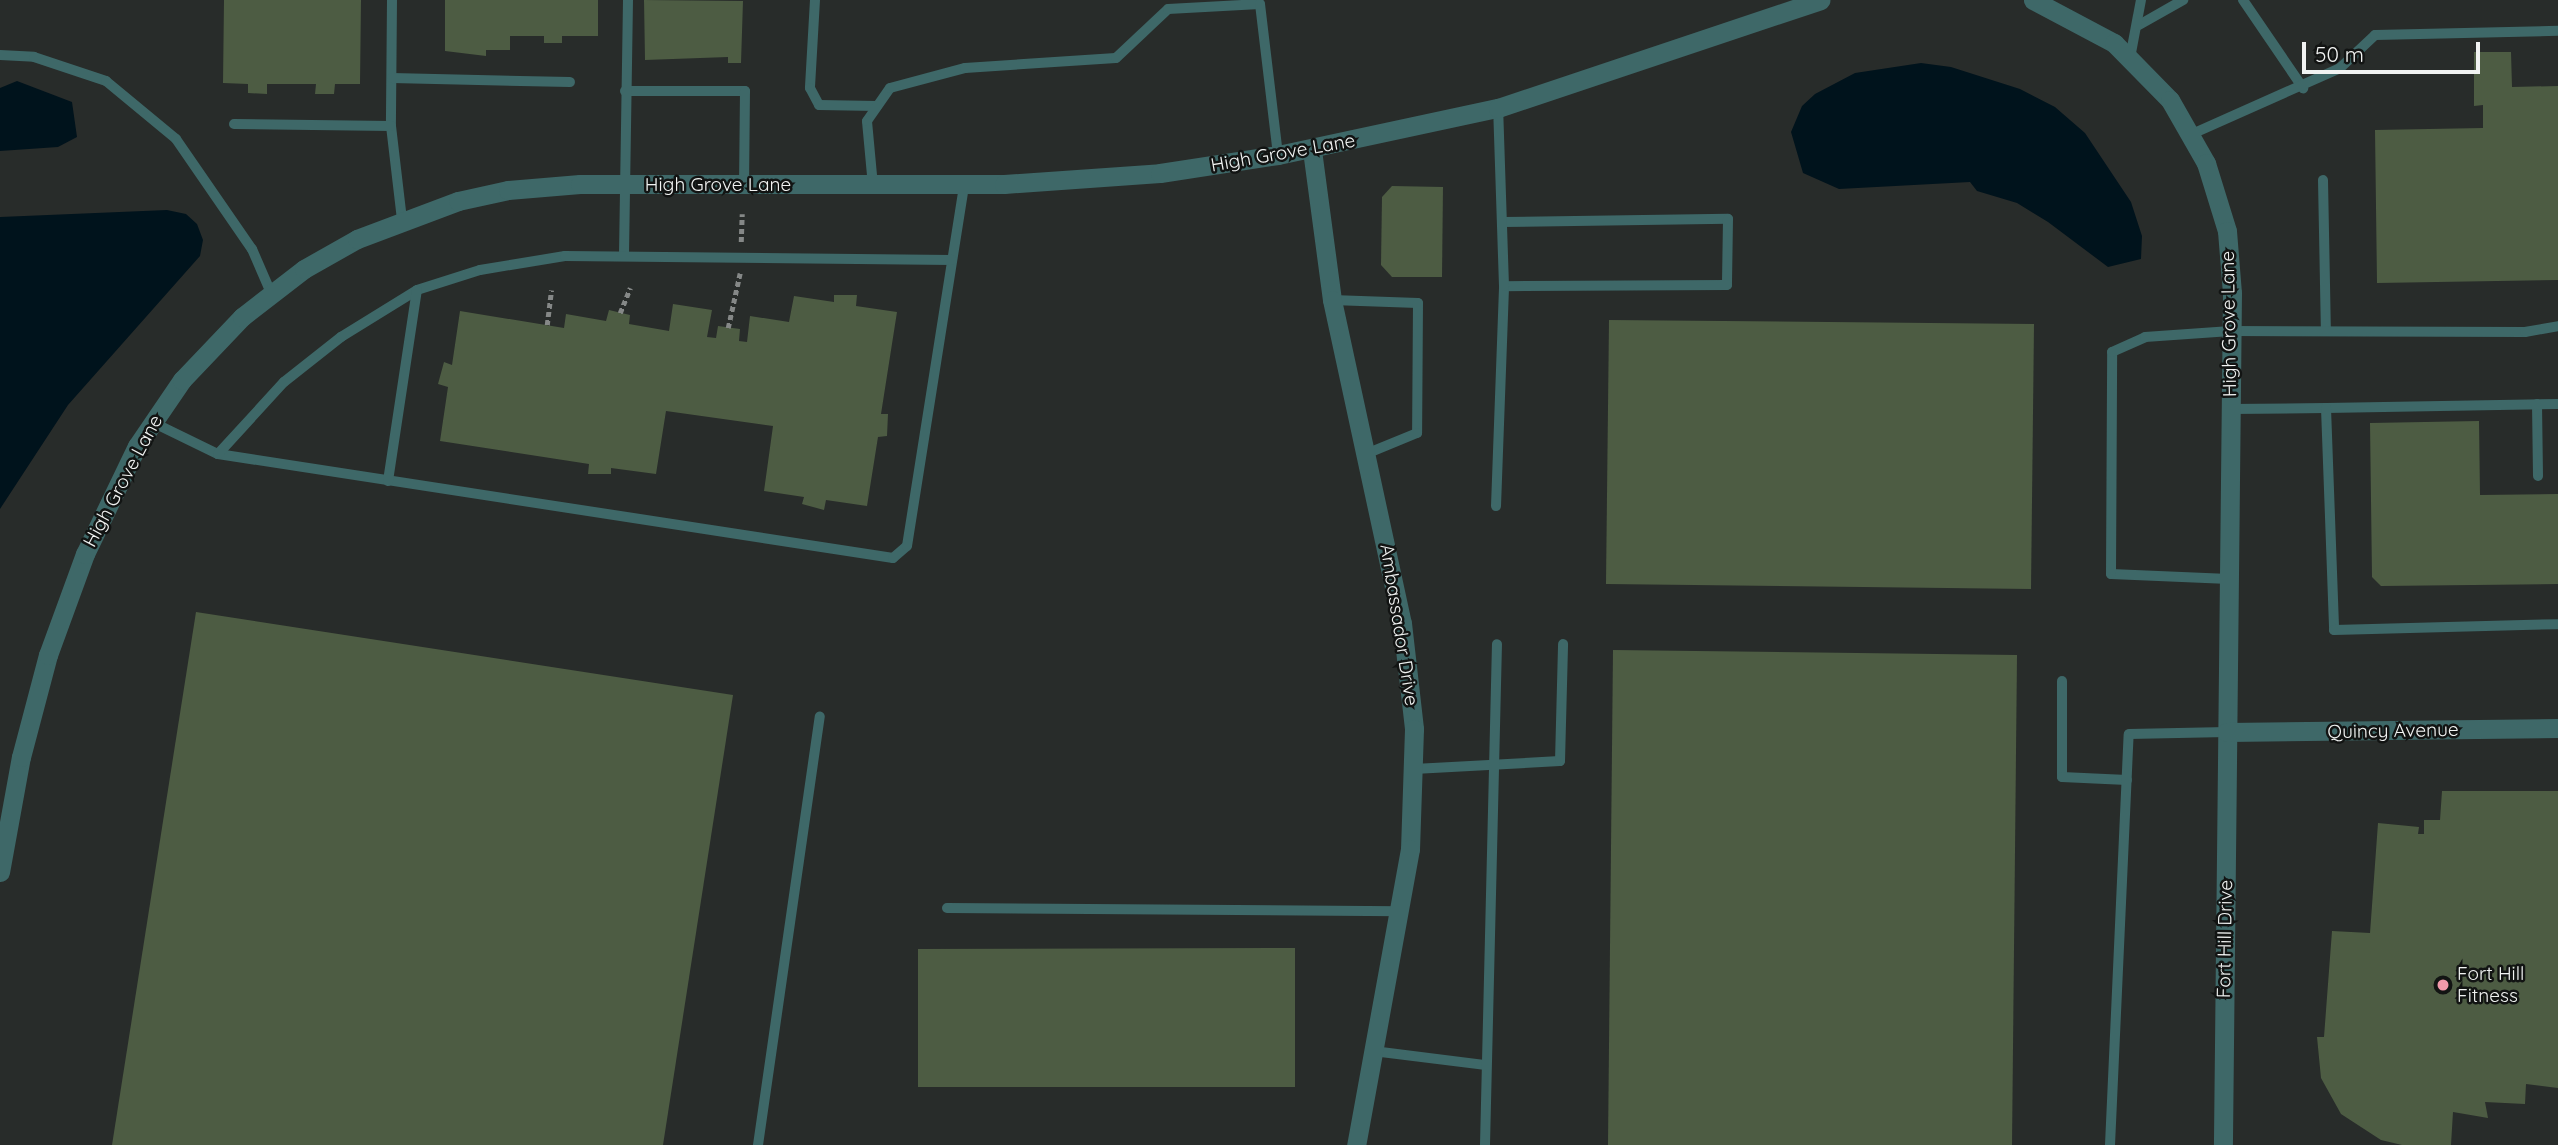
<!DOCTYPE html>
<style>
body{margin:0}
#map{position:relative;width:2558px;height:1145px;overflow:hidden;background:#282c2a;font-family:Quicksand,sans-serif}
div>[style]{position:absolute}
.water>*{inset:0;background:#00131c}
.building>*{inset:0;background:#4d5c43}
.path>*{height:4.5px;margin-top:-2.25px;transform-origin:0;background:repeating-linear-gradient(90deg,#858887 0 5px,transparent 0 8.5px)}
.service>*{height:10px;margin:-5px;padding:0 5px;transform-origin:5px;border-radius:5px;background:#3e6868}
.minor>*{height:19px;margin:-9.5px;padding:0 9.5px;transform-origin:9.5px;border-radius:9.5px;background:#3e6868}
.dots>*{width:19px;height:19px;translate:-50% -50%;box-sizing:border-box;border:4px solid #121413;border-radius:50%}
span{translate:-50% -50%;white-space:nowrap;text-align:center;line-height:1.15;-webkit-text-stroke:5px #121413;paint-order:stroke}
.street-label{font-size:19px;color:#f1f3f2}
.poi-label{font-size:19px;color:#f1f3f2}
.left{translate:0 -50%;text-align:left}
.scale{position:absolute;left:2302px;top:42px;width:178px;height:32px;box-sizing:border-box;border:4px solid #f1f3f2;border-top:0;padding-left:9px;font-size:21px;line-height:24px;white-space:nowrap;color:#f1f3f2;-webkit-text-stroke:5px #121413;paint-order:stroke}
</style>
<div id="map">
<div class="water">
<i style="clip-path:polygon(1921px 63px,1951px 67px,2020px 89px,2055px 107px,2085px 133px,2131px 202px,2142px 236px,2141px 259px,2108px 267px,2048px 222px,2017px 203px,1977px 191px,1970px 182px,1839px 189px,1803px 173px,1791px 132px,1802px 106px,1815px 94px,1855px 73px)"></i>
<i style="clip-path:polygon(17px 81px,72px 102px,77px 137px,58px 147px,0 151px,0 88px)"></i>
<i style="clip-path:polygon(167px 210px,186px 214px,197px 224px,203px 240px,200px 256px,68px 405px,0 509px,0 217px)"></i>
</div>
<div class="building">
<i style="clip-path:polygon(224px 0,361px 0,360px 84px,335px 84px,334px 94px,315px 94px,316px 84px,267px 84px,267px 94px,248px 93px,248px 84px,223px 83px)"></i>
<i style="clip-path:polygon(445px 0,598px 0,598px 36px,562px 36px,562px 43px,544px 43px,544px 36px,510px 36px,510px 50px,486px 50px,486px 56px,445px 51px)"></i>
<i style="clip-path:polygon(644px 0,743px 1px,741px 63px,728px 63px,728px 57px,645px 60px)"></i>
<i style="clip-path:polygon(2474px 52px,2511px 52px,2512px 87px,2558px 86px,2558px 280px,2377px 283px,2375px 130px,2483px 128px,2483px 105px,2474px 106px)"></i>
<i style="clip-path:polygon(1392px 186px,1443px 187px,1442px 277px,1392px 277px,1381px 265px,1382px 197px)"></i>
<i style="clip-path:polygon(834px 295px,857px 295px,856px 306px,897px 312px,881px 414px,888px 414px,887px 436px,878px 437px,867px 506px,826px 500px,824px 510px,802px 504px,804px 497px,764px 491px,773px 426px,666px 411px,656px 474px,611px 468px,611px 474px,588px 474px,589px 464px,440px 441px,448px 387px,438px 384px,444px 362px,452px 365px,460px 311px,564px 328px,566px 314px,606px 321px,609px 310px,630px 315px,629px 324px,669px 331px,673px 304px,712px 310px,707px 337px,716px 338px,718px 326px,740px 329px,739px 341px,747px 342px,750px 316px,789px 322px,794px 296px,834px 302px)"></i>
<i style="clip-path:polygon(1609px 320px,2034px 324px,2031px 589px,1606px 584px)"></i>
<i style="clip-path:polygon(2479px 421px,2480px 495px,2558px 494px,2558px 584px,2381px 586px,2372px 577px,2370px 423px)"></i>
<i style="clip-path:polygon(196px 612px,733px 695px,663px 1145px,112px 1145px)"></i>
<i style="clip-path:polygon(1613px 650px,2017px 655px,2012px 1145px,1608px 1145px)"></i>
<i style="clip-path:polygon(2442px 791px,2558px 791px,2558px 1088px,2526px 1084px,2525px 1104px,2485px 1102px,2488px 1118px,2453px 1112px,2451px 1145px,2402px 1145px,2381px 1140px,2341px 1114px,2321px 1078px,2317px 1037px,2324px 1037px,2332px 931px,2370px 933px,2378px 823px,2419px 827px,2418px 834px,2424px 834px,2424px 820px,2440px 820px)"></i>
<i style="clip-path:polygon(1295px 948px,1295px 1087px,918px 1087px,918px 949px)"></i>
</div>
<div class="path">
<i style="left:741px;top:242px;width:28px;rotate:-88deg"></i>
<i style="left:620px;top:313px;width:27px;rotate:-68deg"></i>
<i style="left:547px;top:325px;width:35px;rotate:-83deg"></i>
<i style="left:728px;top:328px;width:56px;rotate:-77.7deg"></i>
</div>
<div class="service">
<i style="left:392px;top:0;width:126px;rotate:90.5deg"></i>
<i style="left:391px;top:126px;width:94px;rotate:83.3deg"></i>
<i style="left:815px;top:0;width:88px;rotate:93.3deg"></i>
<i style="left:810px;top:88px;width:19px;rotate:62deg"></i>
<i style="left:819px;top:105px;width:58px;rotate:1deg"></i>
<i style="left:2243px;top:0;width:107px;rotate:55.7deg"></i>
<i style="left:2139px;top:25px;width:51px;rotate:-29.6deg"></i>
<i style="left:0;top:55px;width:34px;rotate:3deg"></i>
<i style="left:34px;top:57px;width:76px;rotate:18.4deg"></i>
<i style="left:106px;top:81px;width:91px;rotate:39.6deg"></i>
<i style="left:176px;top:139px;width:134px;rotate:55.4deg"></i>
<i style="left:252px;top:249px;width:48px;rotate:66.6deg"></i>
<i style="left:2130px;top:58px;width:59px;rotate:-79.3deg"></i>
<i style="left:392px;top:78px;width:178px;rotate:1.3deg"></i>
<i style="left:625px;top:91px;width:120px"></i>
<i style="left:745px;top:91px;width:94px;rotate:90.6deg"></i>
<i style="left:234px;top:124px;width:157px;rotate:0.7deg"></i>
<i style="left:2192px;top:134px;width:162px;rotate:-24deg"></i>
<i style="left:2340px;top:68px;width:48px;rotate:-43.3deg"></i>
<i style="left:2375px;top:35px;width:183px;rotate:-1.3deg"></i>
<i style="left:2323px;top:180px;width:150px;rotate:88.9deg"></i>
<i style="left:873px;top:186px;width:65px;rotate:-95.3deg"></i>
<i style="left:867px;top:121px;width:40px;rotate:-55.1deg"></i>
<i style="left:890px;top:88px;width:78px;rotate:-14.9deg"></i>
<i style="left:965px;top:68px;width:151px;rotate:-3.8deg"></i>
<i style="left:1116px;top:58px;width:71px;rotate:-43.3deg"></i>
<i style="left:1168px;top:9px;width:92px;rotate:-3.1deg"></i>
<i style="left:1260px;top:4px;width:152px;rotate:83.2deg"></i>
<i style="left:1503px;top:222px;width:225px;rotate:-0.8deg"></i>
<i style="left:1728px;top:219px;width:66px;rotate:90.9deg"></i>
<i style="left:1727px;top:285px;width:223px;rotate:179.7deg"></i>
<i style="left:624px;top:255px;width:255px;rotate:-89.1deg"></i>
<i style="left:1332px;top:300px;width:86px;rotate:2deg"></i>
<i style="left:1418px;top:303px;width:130px;rotate:90.4deg"></i>
<i style="left:1417px;top:433px;width:55px;rotate:157.6deg"></i>
<i style="left:2537px;top:404px;width:72px;rotate:89.2deg"></i>
<i style="left:2326px;top:408px;width:232px;rotate:-1deg"></i>
<i style="left:2230px;top:409px;width:96px;rotate:-0.6deg"></i>
<i style="left:2326px;top:408px;width:222px;rotate:87.9deg"></i>
<i style="left:2334px;top:630px;width:224px;rotate:-1.5deg"></i>
<i style="left:152px;top:422px;width:73px;rotate:25.9deg"></i>
<i style="left:218px;top:454px;width:683px;rotate:8.76deg"></i>
<i style="left:893px;top:558px;width:18px;rotate:-41deg"></i>
<i style="left:907px;top:546px;width:365px;rotate:-81deg"></i>
<i style="left:218px;top:454px;width:98px;rotate:-47.5deg"></i>
<i style="left:284px;top:382px;width:73px;rotate:-38.3deg"></i>
<i style="left:341px;top:337px;width:89px;rotate:-31.7deg"></i>
<i style="left:417px;top:290px;width:66px;rotate:-17.6deg"></i>
<i style="left:480px;top:270px;width:86px;rotate:-9.4deg"></i>
<i style="left:565px;top:256px;width:387px;rotate:0.6deg"></i>
<i style="left:388px;top:481px;width:193px;rotate:-81.4deg"></i>
<i style="left:1496px;top:506px;width:220px;rotate:-87.9deg"></i>
<i style="left:1504px;top:286px;width:178px;rotate:-91.9deg"></i>
<i style="left:2229px;top:579px;width:118px;rotate:-177.6deg"></i>
<i style="left:2111px;top:574px;width:222px;rotate:-89.7deg"></i>
<i style="left:2112px;top:352px;width:36px;rotate:-24deg"></i>
<i style="left:2145px;top:337px;width:86px;rotate:-4deg"></i>
<i style="left:2231px;top:331px;width:294px;rotate:0.2deg"></i>
<i style="left:2525px;top:332px;width:34px;rotate:-10deg"></i>
<i style="left:2062px;top:681px;width:96px;rotate:90deg"></i>
<i style="left:2062px;top:777px;width:65px;rotate:2.6deg"></i>
<i style="left:1414px;top:769px;width:146px;rotate:-3.1deg"></i>
<i style="left:1560px;top:761px;width:117px;rotate:-88.5deg"></i>
<i style="left:947px;top:908px;width:453px;rotate:0.4deg"></i>
<i style="left:1373px;top:1051px;width:114px;rotate:7.1deg"></i>
<i style="left:758px;top:1145px;width:433px;rotate:-81.8deg"></i>
<i style="left:1485px;top:1145px;width:501px;rotate:-88.63deg"></i>
<i style="left:2110px;top:1145px;width:411px;rotate:-87.4deg"></i>
<i style="left:2129px;top:734px;width:98px;rotate:-1.2deg"></i>
</div>
<div class="minor">
<i style="left:2033px;top:0;width:92px;rotate:28deg"></i>
<i style="left:2114px;top:43px;width:80px;rotate:45.5deg"></i>
<i style="left:2170px;top:100px;width:73px;rotate:60.3deg"></i>
<i style="left:2206px;top:163px;width:71px;rotate:72.8deg"></i>
<i style="left:2227px;top:231px;width:62px;rotate:85.4deg"></i>
<i style="left:2232px;top:293px;width:852px;rotate:90.61deg"></i>
<i style="left:1312px;top:150px;width:151px;rotate:82.4deg"></i>
<i style="left:1332px;top:300px;width:330px;rotate:77.8deg"></i>
<i style="left:1402px;top:623px;width:107px;rotate:83.5deg"></i>
<i style="left:1414px;top:729px;width:120px;rotate:91.9deg"></i>
<i style="left:1410px;top:849px;width:301px;rotate:100.3deg"></i>
<i style="left:2227px;top:732px;width:331px;rotate:-0.7deg"></i>
<i style="left:0;top:872px;width:117px;rotate:-79.7deg"></i>
<i style="left:21px;top:757px;width:106px;rotate:-75.2deg"></i>
<i style="left:48px;top:655px;width:108px;rotate:-69.9deg"></i>
<i style="left:85px;top:554px;width:120px;rotate:-64.3deg"></i>
<i style="left:137px;top:446px;width:80px;rotate:-55.7deg"></i>
<i style="left:182px;top:380px;width:87px;rotate:-46.4deg"></i>
<i style="left:242px;top:317px;width:78px;rotate:-37.7deg"></i>
<i style="left:304px;top:269px;width:61px;rotate:-29.5deg"></i>
<i style="left:357px;top:239px;width:108px;rotate:-20.6deg"></i>
<i style="left:458px;top:201px;width:51px;rotate:-12.4deg"></i>
<i style="left:508px;top:190px;width:72px;rotate:-4.8deg"></i>
<i style="left:580px;top:184px;width:424px"></i>
<i style="left:1004px;top:184px;width:156px;rotate:-4deg"></i>
<i style="left:1160px;top:173px;width:119px;rotate:-8.7deg"></i>
<i style="left:1278px;top:155px;width:225px;rotate:-12.1deg"></i>
<i style="left:1498px;top:108px;width:340px;rotate:-18.5deg"></i>
</div>
<div class="dots">
<i style="left:2443px;top:985px;background:#f39aab"></i>
</div>
<div class="street-label">
<span style="left:1283px;top:153px;rotate:-10deg">High Grove Lane</span>
<span style="left:718px;top:185px">High Grove Lane</span>
<span style="left:2229px;top:324px;rotate:-91deg">High Grove Lane</span>
<span style="left:123px;top:481px;rotate:-62deg">High Grove Lane</span>
<span style="left:1399px;top:625px;rotate:81deg">Ambassador Drive</span>
<span style="left:2393px;top:731px;rotate:-1deg">Quincy Avenue</span>
<span style="left:2225px;top:939px;rotate:-89deg">Fort Hill Drive</span>
</div>
<div class="poi-label">
<span class="left" style="left:2457px;top:985px">Fort Hill<br>Fitness</span>
</div>
<div class="scale">50 m</div>
</div>
